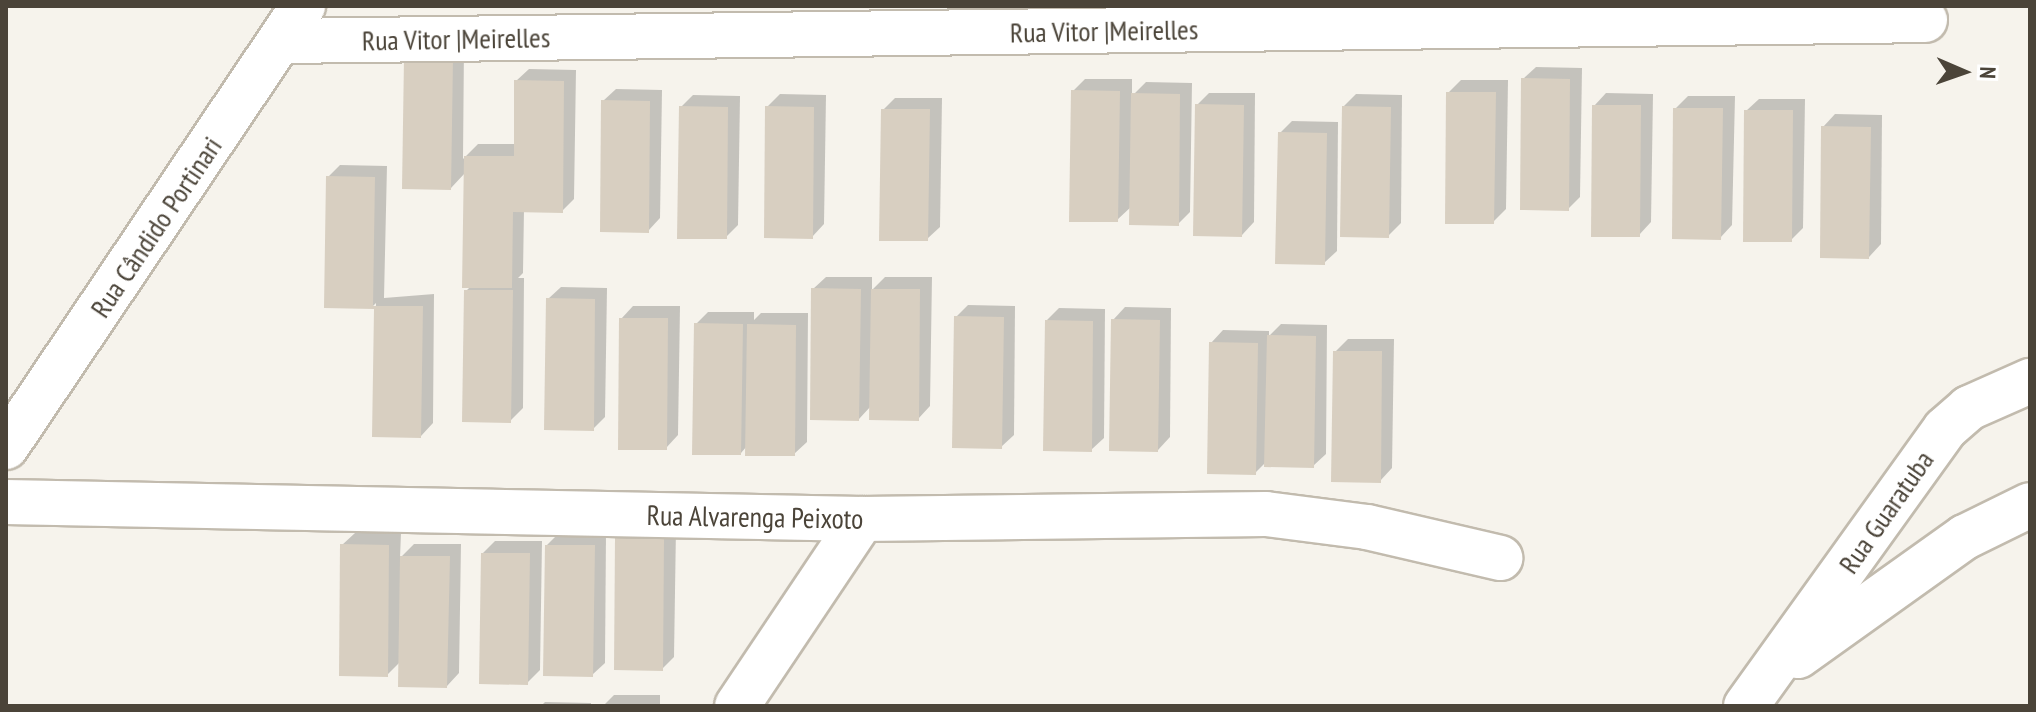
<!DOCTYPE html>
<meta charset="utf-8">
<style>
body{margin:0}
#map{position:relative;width:2036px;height:712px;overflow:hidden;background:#f6f3ec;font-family:"PT Sans Narrow",sans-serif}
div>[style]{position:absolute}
.shadow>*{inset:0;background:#0003}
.building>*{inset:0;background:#d8cfc1}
.roads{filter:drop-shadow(2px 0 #c2bbae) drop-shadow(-2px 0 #c2bbae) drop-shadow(0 2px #c2bbae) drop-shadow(0 -2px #c2bbae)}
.minor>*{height:44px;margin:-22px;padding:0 22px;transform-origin:22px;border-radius:22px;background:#fff}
span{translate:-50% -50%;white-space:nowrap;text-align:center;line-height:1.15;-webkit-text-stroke:8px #fff;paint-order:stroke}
.street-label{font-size:28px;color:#4b4439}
.frame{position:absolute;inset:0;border:8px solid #4b4439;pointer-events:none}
.north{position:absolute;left:1924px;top:32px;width:80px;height:80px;-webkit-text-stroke:6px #fff;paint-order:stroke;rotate:92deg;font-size:22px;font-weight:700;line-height:32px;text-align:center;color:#4b4439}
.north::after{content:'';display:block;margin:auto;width:28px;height:36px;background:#4b4439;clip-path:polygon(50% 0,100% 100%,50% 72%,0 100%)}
</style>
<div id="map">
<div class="shadow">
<i style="clip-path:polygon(464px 46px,463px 159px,478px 144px,516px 144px,516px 81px,529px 69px,576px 70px,574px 199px,562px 211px,524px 210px,523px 273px,518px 278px,524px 278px,523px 408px,510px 421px,466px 291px,471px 286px,465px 173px,451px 188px,406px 58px)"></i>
<i style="clip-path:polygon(1536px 67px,1582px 68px,1580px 197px,1568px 209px,1523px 79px)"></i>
<i style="clip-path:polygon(1085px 79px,1132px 79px,1132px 96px,1146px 82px,1192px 83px,1190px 212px,1178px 224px,1132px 206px,1117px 220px,1073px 91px)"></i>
<i style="clip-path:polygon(1461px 80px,1508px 80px,1506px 209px,1493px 222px,1448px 93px)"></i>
<i style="clip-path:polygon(616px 89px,662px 90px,660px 218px,648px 231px,603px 101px)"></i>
<i style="clip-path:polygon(1209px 93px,1255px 93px,1254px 222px,1242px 235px,1197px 105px)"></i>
<i style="clip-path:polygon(1606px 93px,1653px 94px,1651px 222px,1639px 235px,1594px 106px)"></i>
<i style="clip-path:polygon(780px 94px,826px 95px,824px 224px,812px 237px,767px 107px)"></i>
<i style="clip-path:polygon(1356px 94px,1402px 95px,1401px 223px,1388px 236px,1344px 106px)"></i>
<i style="clip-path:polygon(693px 95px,740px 96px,738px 225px,726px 237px,681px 107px)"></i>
<i style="clip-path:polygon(1688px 96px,1735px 96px,1732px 225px,1720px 238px,1675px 109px)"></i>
<i style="clip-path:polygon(895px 98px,942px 98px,940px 227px,927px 239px,883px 110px)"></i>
<i style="clip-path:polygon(1759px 99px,1805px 99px,1803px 228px,1791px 240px,1746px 111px)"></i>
<i style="clip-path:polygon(1835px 114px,1882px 115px,1881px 244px,1869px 257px,1823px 127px)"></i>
<i style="clip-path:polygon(1292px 121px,1338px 122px,1337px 251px,1324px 263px,1280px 133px)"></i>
<i style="clip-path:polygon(340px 165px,387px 166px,384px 298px,434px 294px,433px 423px,421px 436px,374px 435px,376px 303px,372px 307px,328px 177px)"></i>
<i style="clip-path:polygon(826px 277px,872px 277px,872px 290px,885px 277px,932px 277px,930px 406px,918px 419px,871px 406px,859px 419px,813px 289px)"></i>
<i style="clip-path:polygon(561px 287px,607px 288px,605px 417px,593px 429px,548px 299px)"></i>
<i style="clip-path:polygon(968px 305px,1015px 306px,1014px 435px,1001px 447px,956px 317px)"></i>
<i style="clip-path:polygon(633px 306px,680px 306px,678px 435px,666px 448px,621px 319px)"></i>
<i style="clip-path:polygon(1125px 307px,1171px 308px,1170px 437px,1158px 450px,1113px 320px)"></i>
<i style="clip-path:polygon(1059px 308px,1105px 309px,1104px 438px,1091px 450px,1047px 320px)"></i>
<i style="clip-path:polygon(708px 312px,754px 312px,754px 320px,761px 313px,808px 313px,807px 442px,794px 454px,747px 446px,741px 453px,696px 324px)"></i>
<i style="clip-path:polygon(1281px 324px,1327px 325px,1326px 454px,1313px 466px,1266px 462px,1255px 473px,1211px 343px,1223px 330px,1269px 331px,1269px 336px)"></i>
<i style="clip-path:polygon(1348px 339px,1394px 339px,1392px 468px,1380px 481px,1335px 352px)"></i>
<i style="clip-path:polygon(630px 527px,676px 527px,674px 657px,662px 669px,617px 539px)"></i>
<i style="clip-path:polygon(355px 533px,401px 533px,400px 558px,414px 544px,461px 544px,459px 673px,447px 686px,401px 661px,387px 675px,342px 545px)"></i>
<i style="clip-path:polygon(559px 533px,606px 533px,605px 663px,592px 675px,547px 545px)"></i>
<i style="clip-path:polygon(495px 541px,542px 541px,540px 670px,527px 683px,483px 553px)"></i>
<i style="clip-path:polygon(614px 695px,660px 695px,660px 706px,603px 706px)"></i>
<i style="clip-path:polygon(545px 702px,591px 703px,591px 706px,541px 706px)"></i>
</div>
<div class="building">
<i style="clip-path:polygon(404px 58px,453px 58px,451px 190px,402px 189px)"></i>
<i style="clip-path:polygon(1521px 78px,1570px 79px,1569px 211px,1520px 210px)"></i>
<i style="clip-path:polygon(514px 80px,564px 81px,563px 213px,513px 212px,512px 288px,462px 288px,464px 156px,514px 156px)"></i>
<i style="clip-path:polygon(1071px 90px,1120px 91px,1118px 222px,1069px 222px)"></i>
<i style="clip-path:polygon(1446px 92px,1496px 92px,1494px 224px,1445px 224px)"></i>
<i style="clip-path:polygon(1131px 93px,1180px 94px,1179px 226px,1129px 225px)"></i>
<i style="clip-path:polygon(601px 100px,650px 101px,649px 233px,600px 232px)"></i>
<i style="clip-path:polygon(1195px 104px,1244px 105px,1242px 237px,1193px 236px)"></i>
<i style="clip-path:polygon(1592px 105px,1641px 105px,1640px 237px,1591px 237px)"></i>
<i style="clip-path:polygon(679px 106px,728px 107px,727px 239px,677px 239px)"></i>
<i style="clip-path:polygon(765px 106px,814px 107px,813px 239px,764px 238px)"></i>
<i style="clip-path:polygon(1342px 106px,1391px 107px,1389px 238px,1340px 237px)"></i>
<i style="clip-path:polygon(1673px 108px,1723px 108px,1721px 240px,1672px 239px)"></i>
<i style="clip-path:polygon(881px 109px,930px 109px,928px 241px,879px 241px)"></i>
<i style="clip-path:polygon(1744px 110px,1793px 110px,1792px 242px,1743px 242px)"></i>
<i style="clip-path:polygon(1821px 126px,1871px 127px,1869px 259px,1820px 258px)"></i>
<i style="clip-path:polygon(1278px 132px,1327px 133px,1325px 265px,1275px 264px)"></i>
<i style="clip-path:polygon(326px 176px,375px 177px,373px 306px,423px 306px,421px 438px,372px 437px,374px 309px,324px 308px)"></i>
<i style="clip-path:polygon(811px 288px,861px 289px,859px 421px,810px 420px)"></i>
<i style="clip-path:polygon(871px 289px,920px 289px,919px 421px,869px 420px)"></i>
<i style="clip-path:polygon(464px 290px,513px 290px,511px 423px,462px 422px)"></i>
<i style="clip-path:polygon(546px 298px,595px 299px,594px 431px,544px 430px)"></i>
<i style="clip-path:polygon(954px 316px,1004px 317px,1002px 449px,952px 448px)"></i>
<i style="clip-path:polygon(619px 318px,668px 318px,667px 450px,618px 450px)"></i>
<i style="clip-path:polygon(1111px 319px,1160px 320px,1158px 452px,1109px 451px)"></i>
<i style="clip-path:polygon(1045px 320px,1093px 321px,1092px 452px,1043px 451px)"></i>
<i style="clip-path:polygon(694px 323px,743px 324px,741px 455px,692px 455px)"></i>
<i style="clip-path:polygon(747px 324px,796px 325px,795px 456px,745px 456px)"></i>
<i style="clip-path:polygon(1267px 335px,1316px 336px,1314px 468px,1264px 467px)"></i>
<i style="clip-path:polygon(1209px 342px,1258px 343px,1256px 475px,1207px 474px)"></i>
<i style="clip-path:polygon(1333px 351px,1382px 351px,1381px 483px,1331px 482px)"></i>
<i style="clip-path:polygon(615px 538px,664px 539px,663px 671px,614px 670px)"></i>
<i style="clip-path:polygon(340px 544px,389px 545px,388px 677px,339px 676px)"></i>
<i style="clip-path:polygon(545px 545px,595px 545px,593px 677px,543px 676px)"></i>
<i style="clip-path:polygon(481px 553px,530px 553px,528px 685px,479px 684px)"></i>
<i style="clip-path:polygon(400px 556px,450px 556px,447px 688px,398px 687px)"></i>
</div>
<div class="roads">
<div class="minor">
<i style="left:283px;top:41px;width:1642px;rotate:-0.73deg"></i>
<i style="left:6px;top:447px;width:532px;rotate:-56.04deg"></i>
<i style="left:6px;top:502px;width:856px;rotate:1.14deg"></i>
<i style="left:862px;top:519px;width:404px;rotate:-0.7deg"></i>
<i style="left:1266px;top:514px;width:102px;rotate:7.3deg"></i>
<i style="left:1367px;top:527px;width:137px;rotate:13.1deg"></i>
<i style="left:1798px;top:656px;width:205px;rotate:-35.5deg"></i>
<i style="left:1965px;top:537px;width:72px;rotate:-26.2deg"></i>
<i style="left:737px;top:706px;width:225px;rotate:-56.2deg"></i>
<i style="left:1746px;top:706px;width:341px;rotate:-54.3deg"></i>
<i style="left:1945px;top:429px;width:32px;rotate:-41deg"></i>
<i style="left:1969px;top:408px;width:67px;rotate:-23.9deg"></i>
</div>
</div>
<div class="street-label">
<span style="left:1104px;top:31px;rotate:-1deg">Rua Vitor |Meirelles</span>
<span style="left:456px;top:39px;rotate:-1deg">Rua Vitor |Meirelles</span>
<span style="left:156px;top:227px;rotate:-56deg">Rua Cândido Portinari</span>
<span style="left:1886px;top:512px;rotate:-55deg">Rua Guaratuba</span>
<span style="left:755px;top:517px;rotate:1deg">Rua Alvarenga Peixoto</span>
</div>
<div class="frame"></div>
<div class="north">N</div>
</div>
